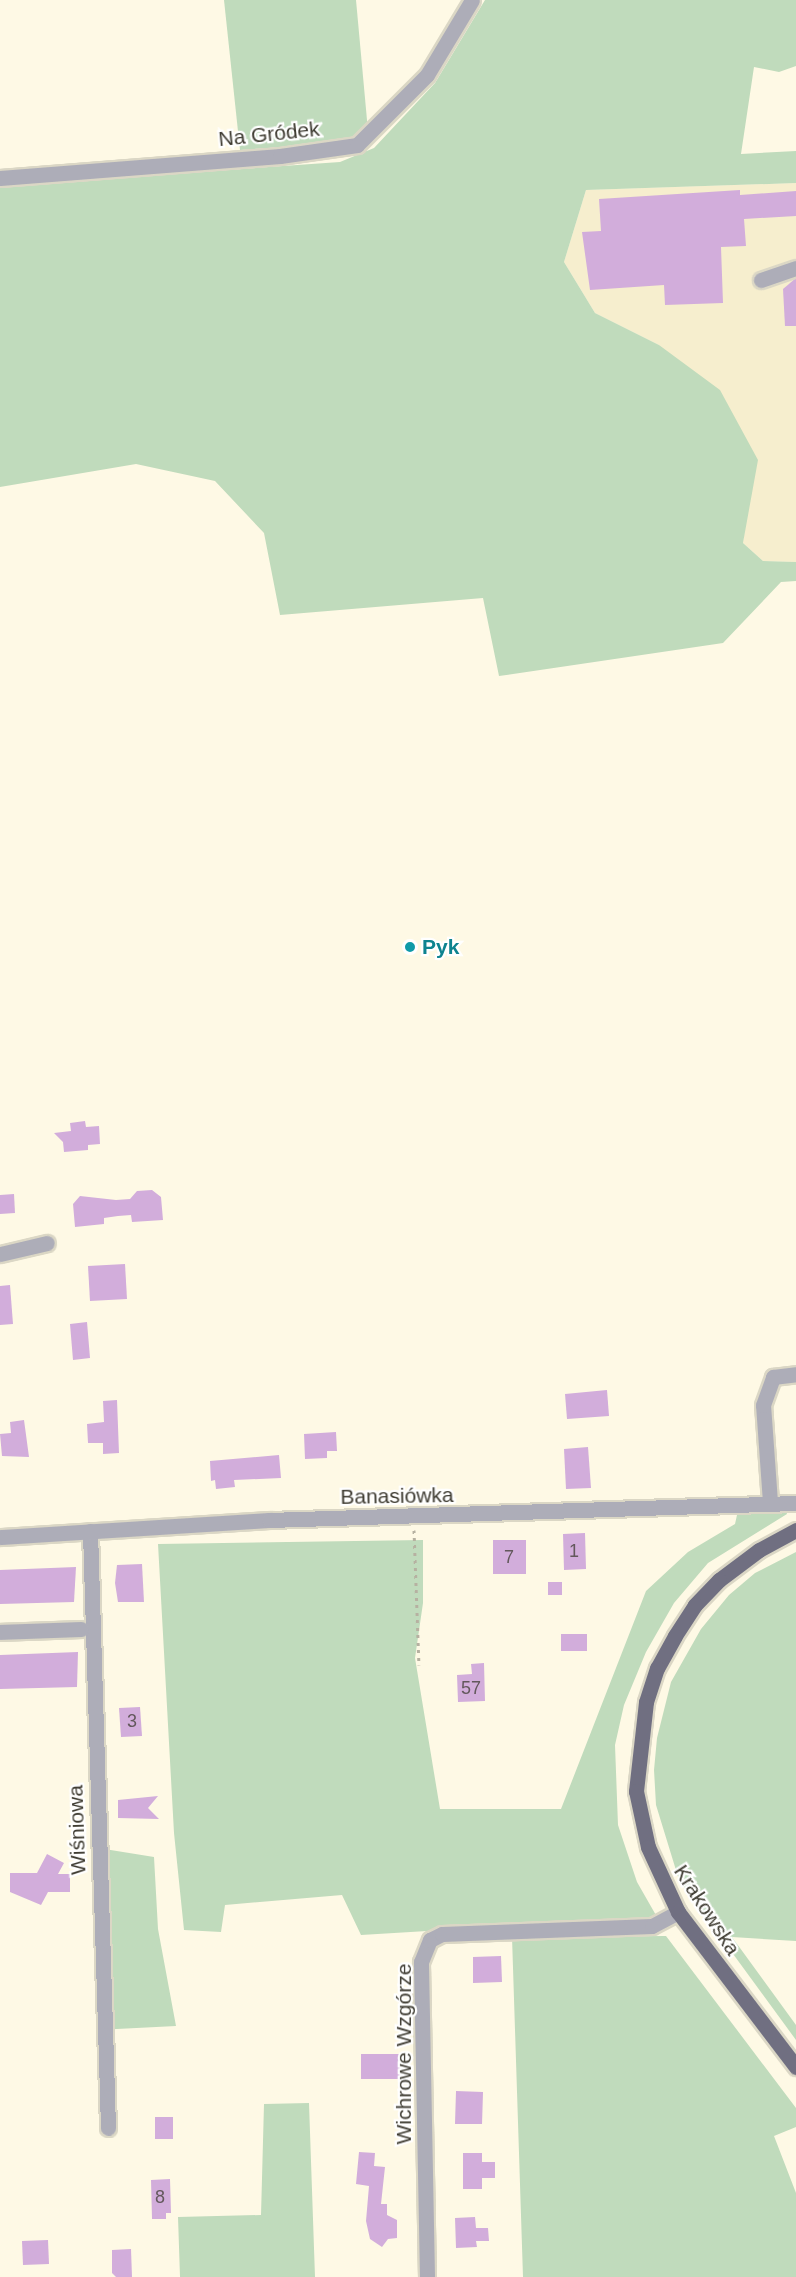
<!DOCTYPE html>
<meta charset="utf-8">
<style>
body{margin:0}
#map{position:relative;width:796px;height:2277px;overflow:hidden;background:#fef9e5;font-family:Arial,sans-serif}
div>[style]{position:absolute}
.built>*{inset:0;background:#f6eece}
.green>*{inset:0;background:#c0dbbc}
.building>*{inset:0;background:#d2addb}
.path>*{height:3px;margin-top:-1.5px;transform-origin:0;background:repeating-linear-gradient(90deg,#b6b1a1 0 3px,transparent 0 7.5px)}
.roads{filter:drop-shadow(2px 0 #dbd7c5) drop-shadow(-2px 0 #dbd7c5) drop-shadow(0 2px #dbd7c5) drop-shadow(0 -2px #dbd7c5)}
.minor>*{height:15px;margin:-7.5px;padding:0 7.5px;transform-origin:7.5px;border-radius:7.5px;background:#adadb8}
.major>*{height:15px;margin:-7.5px;padding:0 7.5px;transform-origin:7.5px;border-radius:7.5px;background:#706f81}
.dots>*{width:16px;height:16px;translate:-50% -50%;box-sizing:border-box;border:3px solid #fff;border-radius:50%}
span{translate:-50% -50%;white-space:nowrap;text-align:center;line-height:1.15;-webkit-text-stroke:4.5px #fff;paint-order:stroke}
.number-label{font-size:18px;color:#63585c}
.number-label span{-webkit-text-stroke-width:0}
.street-label{font-size:21px;color:#3e3b31}
.culture-label{font-size:21px;color:#0d838f;font-weight:700}
.left{translate:0 -50%;text-align:left}
</style>
<div id="map">
<div class="built">
<i style="clip-path:polygon(796px 183px,796px 562px,763px 561px,743px 543px,748px 506px,659px 345px,595px 313px,564px 262px,586px 190px)"></i>
</div>
<div class="green">
<i style="clip-path:polygon(224px 0,356px 0,368px 131px,342px 143px,240px 150px)"></i>
<i style="clip-path:polygon(485px 0,796px 0,796px 66px,779px 72px,754px 67px,741px 154px,796px 151px,796px 183px,586px 190px,564px 262px,595px 313px,659px 345px,720px 390px,758px 460px,743px 543px,763px 561px,796px 562px,796px 581px,781px 582px,723px 643px,499px 676px,483px 598px,280px 615px,264px 533px,215px 481px,136px 464px,0 487px,0 186px,340px 162px,374px 148px,435px 83px)"></i>
<i style="clip-path:polygon(785px 1507px,787px 1514px,708px 1563px,674px 1603px,646px 1652px,624px 1705px,615px 1745px,618px 1825px,637px 1882px,657px 1917px,361px 1935px,342px 1895px,225px 1905px,221px 1932px,184px 1930px,174px 1833px,158px 1544px,423px 1540px,423px 1603px,415px 1658px,440px 1809px,561px 1809px,646px 1591px,688px 1552px,735px 1524px,737px 1515px)"></i>
<i style="clip-path:polygon(796px 1552px,796px 1941px,732px 1937px,796px 2025px,796px 2040px,679px 1880px,656px 1805px,654px 1770px,657px 1738px,671px 1682px,701px 1629px,729px 1595px,755px 1573px)"></i>
<i style="clip-path:polygon(92px 1847px,154px 1857px,158px 1929px,176px 2026px,97px 2030px)"></i>
<i style="clip-path:polygon(666px 1936px,796px 2108px,796px 2127px,774px 2136px,796px 2193px,796px 2277px,523px 2277px,512px 1937px)"></i>
<i style="clip-path:polygon(309px 2103px,315px 2277px,180px 2277px,178px 2217px,261px 2215px,264px 2104px)"></i>
</div>
<div class="building">
<i style="clip-path:polygon(740px 190px,740px 195px,796px 191px,796px 216px,744px 219px,746px 246px,721px 247px,723px 303px,665px 305px,664px 285px,590px 290px,582px 232px,601px 231px,599px 199px)"></i>
<i style="clip-path:polygon(796px 278px,796px 326px,785px 326px,783px 289px)"></i>
<i style="clip-path:polygon(85px 1121px,86px 1127px,99px 1126px,100px 1144px,88px 1145px,88px 1150px,64px 1152px,63px 1142px,54px 1133px,71px 1131px,70px 1123px)"></i>
<i style="clip-path:polygon(152px 1190px,161px 1197px,163px 1220px,132px 1222px,131px 1215px,118px 1216px,104px 1218px,104px 1224px,75px 1227px,73px 1204px,80px 1196px,116px 1200px,130px 1199px,137px 1191px)"></i>
<i style="clip-path:polygon(14px 1194px,15px 1213px,0 1214px,0 1195px)"></i>
<i style="clip-path:polygon(125px 1264px,127px 1299px,90px 1301px,88px 1266px)"></i>
<i style="clip-path:polygon(10px 1285px,13px 1324px,0 1325px,0 1286px)"></i>
<i style="clip-path:polygon(87px 1322px,90px 1358px,73px 1360px,70px 1324px)"></i>
<i style="clip-path:polygon(607px 1390px,609px 1416px,567px 1419px,565px 1394px)"></i>
<i style="clip-path:polygon(117px 1400px,119px 1453px,103px 1454px,103px 1443px,88px 1443px,87px 1424px,104px 1422px,103px 1401px)"></i>
<i style="clip-path:polygon(24px 1420px,29px 1457px,2px 1456px,0 1434px,11px 1433px,10px 1422px)"></i>
<i style="clip-path:polygon(336px 1432px,337px 1451px,327px 1451px,327px 1458px,305px 1459px,304px 1434px)"></i>
<i style="clip-path:polygon(588px 1447px,591px 1488px,566px 1489px,564px 1449px)"></i>
<i style="clip-path:polygon(279px 1455px,281px 1478px,234px 1480px,235px 1487px,216px 1489px,215px 1480px,211px 1481px,210px 1461px)"></i>
<i style="clip-path:polygon(585px 1533px,586px 1569px,564px 1570px,563px 1534px)"></i>
<i style="clip-path:polygon(493px 1540px,526px 1540px,526px 1574px,493px 1574px)"></i>
<i style="clip-path:polygon(142px 1564px,144px 1602px,118px 1602px,115px 1583px,117px 1565px)"></i>
<i style="clip-path:polygon(76px 1567px,74px 1602px,0 1604px,0 1570px)"></i>
<i style="clip-path:polygon(548px 1582px,562px 1582px,562px 1595px,548px 1595px)"></i>
<i style="clip-path:polygon(561px 1634px,587px 1634px,587px 1651px,561px 1651px)"></i>
<i style="clip-path:polygon(78px 1652px,77px 1687px,0 1689px,0 1655px)"></i>
<i style="clip-path:polygon(484px 1663px,485px 1701px,458px 1702px,457px 1675px,472px 1674px,471px 1664px)"></i>
<i style="clip-path:polygon(140px 1707px,142px 1736px,121px 1737px,119px 1708px)"></i>
<i style="clip-path:polygon(158px 1796px,148px 1808px,159px 1819px,118px 1818px,118px 1800px)"></i>
<i style="clip-path:polygon(47px 1854px,64px 1863px,58px 1874px,70px 1874px,70px 1892px,48px 1892px,41px 1905px,10px 1892px,10px 1873px,37px 1873px)"></i>
<i style="clip-path:polygon(501px 1956px,502px 1982px,473px 1983px,473px 1957px)"></i>
<i style="clip-path:polygon(361px 2054px,402px 2054px,402px 2079px,361px 2079px)"></i>
<i style="clip-path:polygon(456px 2091px,483px 2092px,482px 2124px,455px 2124px)"></i>
<i style="clip-path:polygon(155px 2117px,173px 2117px,173px 2139px,155px 2139px)"></i>
<i style="clip-path:polygon(359px 2152px,375px 2153px,374px 2166px,385px 2167px,381px 2204px,387px 2204px,387px 2215px,397px 2220px,397px 2238px,388px 2239px,382px 2247px,370px 2239px,366px 2221px,369px 2186px,356px 2184px)"></i>
<i style="clip-path:polygon(463px 2153px,482px 2153px,482px 2162px,495px 2162px,495px 2178px,482px 2178px,482px 2189px,463px 2189px)"></i>
<i style="clip-path:polygon(170px 2179px,171px 2213px,166px 2213px,166px 2219px,152px 2219px,151px 2180px)"></i>
<i style="clip-path:polygon(475px 2217px,476px 2228px,488px 2228px,489px 2241px,476px 2241px,477px 2247px,456px 2248px,455px 2218px)"></i>
<i style="clip-path:polygon(48px 2240px,49px 2264px,23px 2265px,22px 2241px)"></i>
<i style="clip-path:polygon(131px 2249px,132px 2277px,116px 2277px,112px 2273px,112px 2250px)"></i>
</div>
<div class="path">
<i style="left:414px;top:1530px;width:135px;rotate:87.9deg"></i>
</div>
<div class="roads">
<div class="minor">
<i style="left:0;top:178px;width:281px;rotate:-4.5deg"></i>
<i style="left:280px;top:156px;width:78px;rotate:-8.1deg"></i>
<i style="left:357px;top:145px;width:99px;rotate:-45deg"></i>
<i style="left:427px;top:75px;width:87px;rotate:-59deg"></i>
<i style="left:761px;top:280px;width:37px;rotate:-19deg"></i>
<i style="left:0;top:1254px;width:48px;rotate:-13.2deg"></i>
<i style="left:770px;top:1502px;width:97px;rotate:-94.1deg"></i>
<i style="left:763px;top:1405px;width:30px;rotate:-70deg"></i>
<i style="left:773px;top:1377px;width:23px;rotate:-7deg"></i>
<i style="left:90px;top:1531px;width:597px;rotate:88.27deg"></i>
<i style="left:0;top:1537px;width:270px;rotate:-3.6deg"></i>
<i style="left:269px;top:1520px;width:527px;rotate:-1.85deg"></i>
<i style="left:0;top:1632px;width:81px;rotate:-2.1deg"></i>
<i style="left:427px;top:2277px;width:315px;rotate:-91.1deg"></i>
<i style="left:421px;top:1962px;width:24px;rotate:-68deg"></i>
<i style="left:430px;top:1940px;width:13px;rotate:-27deg"></i>
<i style="left:442px;top:1934px;width:210px;rotate:-2.2deg"></i>
<i style="left:652px;top:1926px;width:30px;rotate:-28deg"></i>
</div>
<div class="major">
<i style="left:796px;top:1530px;width:42px;rotate:151.6deg"></i>
<i style="left:759px;top:1550px;width:50px;rotate:143.1deg"></i>
<i style="left:719px;top:1580px;width:35px;rotate:134deg"></i>
<i style="left:695px;top:1605px;width:37px;rotate:123deg"></i>
<i style="left:675px;top:1636px;width:37px;rotate:119deg"></i>
<i style="left:657px;top:1668px;width:36px;rotate:108deg"></i>
<i style="left:646px;top:1702px;width:90px;rotate:96.4deg"></i>
<i style="left:636px;top:1791px;width:57px;rotate:77.9deg"></i>
<i style="left:648px;top:1847px;width:72px;rotate:65.2deg"></i>
<i style="left:678px;top:1912px;width:195px;rotate:52.7deg"></i>
</div>
</div>
<div class="dots">
<i style="left:410px;top:947px;background:#0f9aa8"></i>
</div>
<div class="number-label">
<span style="left:574px;top:1551px">1</span>
<span style="left:509px;top:1557px">7</span>
<span style="left:471px;top:1688px">57</span>
<span style="left:132px;top:1721px">3</span>
<span style="left:160px;top:2197px">8</span>
</div>
<div class="street-label">
<span style="left:269px;top:134px;rotate:-6deg">Na Gródek</span>
<span style="left:397px;top:1496px;rotate:-1deg">Banasiówka</span>
<span style="left:77px;top:1830px;rotate:-92deg">Wiśniowa</span>
<span style="left:707px;top:1910px;rotate:57deg">Krakowska</span>
<span style="left:404px;top:2054px;rotate:-90deg">Wichrowe Wzgórze</span>
</div>
<div class="culture-label">
<span class="left" style="left:422px;top:947px">Pyk</span>
</div>
</div>
